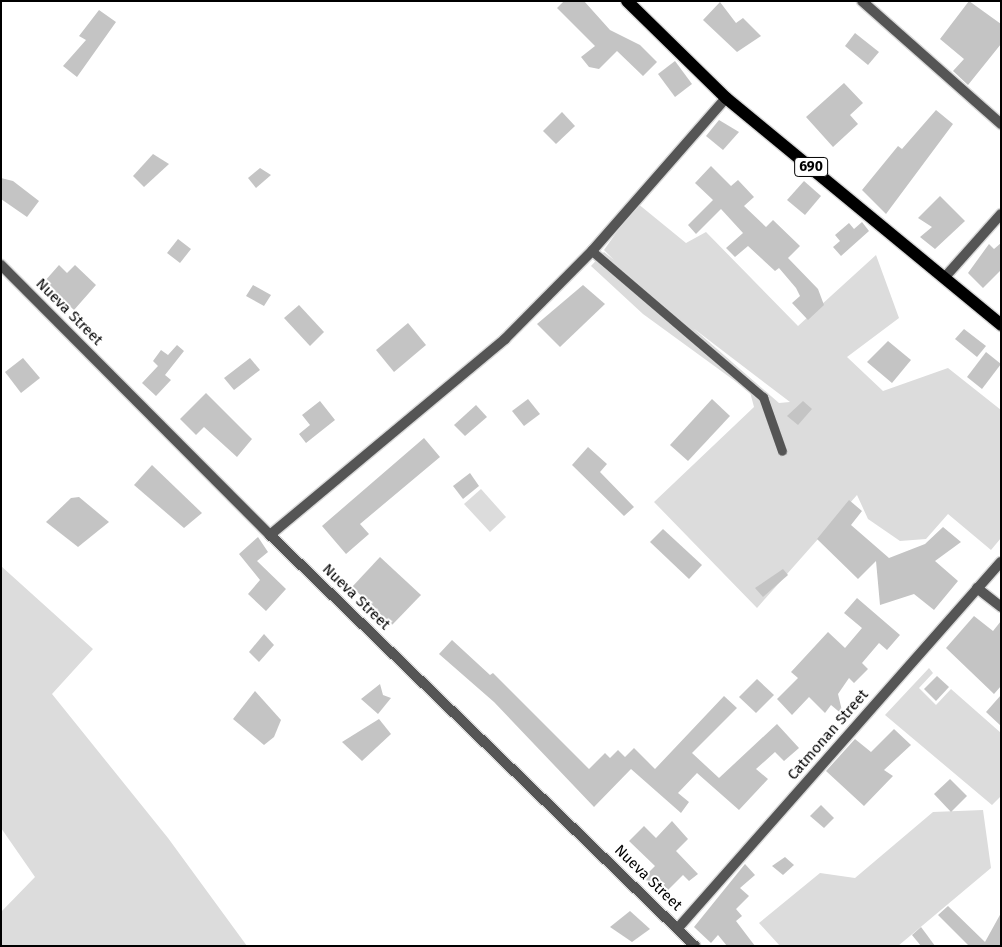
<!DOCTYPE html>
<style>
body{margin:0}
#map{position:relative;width:1002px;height:947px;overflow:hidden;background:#fff;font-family:"Fira Sans",sans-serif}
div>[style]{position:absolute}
.green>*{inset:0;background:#dcdcdc}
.building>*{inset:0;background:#c4c4c4}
.roads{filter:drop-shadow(1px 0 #dbdbdb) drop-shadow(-1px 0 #dbdbdb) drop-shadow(0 1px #dbdbdb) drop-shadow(0 -1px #dbdbdb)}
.lane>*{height:9px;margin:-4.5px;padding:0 4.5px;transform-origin:4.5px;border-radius:4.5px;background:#555}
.street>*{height:10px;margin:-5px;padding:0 5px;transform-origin:5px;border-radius:5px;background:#555}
.primary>*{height:12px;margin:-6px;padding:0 6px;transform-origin:6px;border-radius:6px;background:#000}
span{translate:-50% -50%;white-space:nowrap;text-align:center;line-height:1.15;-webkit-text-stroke:4px #fff;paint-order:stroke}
.shield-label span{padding:1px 4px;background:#fff;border:1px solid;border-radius:4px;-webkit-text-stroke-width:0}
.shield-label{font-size:14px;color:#000;font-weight:700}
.street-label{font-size:15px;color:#000}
.frame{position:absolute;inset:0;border:2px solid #000;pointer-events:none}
</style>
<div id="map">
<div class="green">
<i style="clip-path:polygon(evenodd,637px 203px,686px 243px,706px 232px,798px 326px,876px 255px,899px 318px,847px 357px,883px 391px,948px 368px,1001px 410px,1001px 538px,991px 550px,948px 514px,926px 539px,900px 541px,868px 519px,857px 495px,757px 608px,654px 502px,754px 407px,750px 392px,643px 314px,591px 266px,604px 252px,614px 260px,604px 250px,637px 203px,693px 328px,790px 402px,779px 403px,693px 328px)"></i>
<i style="clip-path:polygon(481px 489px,506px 517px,490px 532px,464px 504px)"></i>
<i style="clip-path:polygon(1px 566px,93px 649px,52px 694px,168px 838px,247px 946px,1px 946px,1px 912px,35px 877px,1px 828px)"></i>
<i style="clip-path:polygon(929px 668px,933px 673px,919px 688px,936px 705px,951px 689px,1001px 733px,1001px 796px,992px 805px,885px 715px)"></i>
<i style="clip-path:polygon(983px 810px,991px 868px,898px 946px,780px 946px,759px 923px,820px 873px,855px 878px,933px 812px)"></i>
</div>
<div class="building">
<i style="clip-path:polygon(564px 1px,584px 1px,610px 30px,640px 45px,657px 62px,643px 76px,617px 51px,599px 69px,589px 67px,581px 57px,595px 46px,557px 8px)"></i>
<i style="clip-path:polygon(969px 1px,1001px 24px,1001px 44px,968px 85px,953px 71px,964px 59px,940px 39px)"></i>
<i style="clip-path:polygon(720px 2px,736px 23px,743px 18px,761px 36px,737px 52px,703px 20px)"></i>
<i style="clip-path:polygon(99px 10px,116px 22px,77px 77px,63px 66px,86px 40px,79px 36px)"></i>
<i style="clip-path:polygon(855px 33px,879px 52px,868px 65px,845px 46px)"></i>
<i style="clip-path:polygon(675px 61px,692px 84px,675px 97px,658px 74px)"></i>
<i style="clip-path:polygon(844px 83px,863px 103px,850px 115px,858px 124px,833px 147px,806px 117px)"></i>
<i style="clip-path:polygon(936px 110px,953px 124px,886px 214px,862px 190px,898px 146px,902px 149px)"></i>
<i style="clip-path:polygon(562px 112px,575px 126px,556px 144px,543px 131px)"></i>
<i style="clip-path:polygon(719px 120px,739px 132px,723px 150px,706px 136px)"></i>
<i style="clip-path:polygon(153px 154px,169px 164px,144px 187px,133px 176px)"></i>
<i style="clip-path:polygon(711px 166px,731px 186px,738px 180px,754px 197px,744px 206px,766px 227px,773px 220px,800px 246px,788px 258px,818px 289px,824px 305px,808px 320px,792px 303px,800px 296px,796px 288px,779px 268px,775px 271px,748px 246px,735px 257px,726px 248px,743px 233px,721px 209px,696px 234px,688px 225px,713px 200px,695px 183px)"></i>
<i style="clip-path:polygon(260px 168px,271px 175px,256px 188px,248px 178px)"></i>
<i style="clip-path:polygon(1px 178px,13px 181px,39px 201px,27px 217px,1px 199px)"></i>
<i style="clip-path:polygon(804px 181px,821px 196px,805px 215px,787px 200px)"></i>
<i style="clip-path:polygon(940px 196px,965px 221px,935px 249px,920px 237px,932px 227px,918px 218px)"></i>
<i style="clip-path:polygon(862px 222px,869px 231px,841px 256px,833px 247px,840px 241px,835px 235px,849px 223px,854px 229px)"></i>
<i style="clip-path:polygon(178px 239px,191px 249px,180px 263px,167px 253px)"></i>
<i style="clip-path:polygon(1001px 243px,1001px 270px,983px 288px,968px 273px,989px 244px,994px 249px)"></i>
<i style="clip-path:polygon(59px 265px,67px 273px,75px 265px,96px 285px,74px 310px,44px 282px)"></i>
<i style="clip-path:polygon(253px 285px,271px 295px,264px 306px,246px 296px)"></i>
<i style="clip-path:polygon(583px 285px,605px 304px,560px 347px,537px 324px)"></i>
<i style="clip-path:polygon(299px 305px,324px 332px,310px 346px,284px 318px)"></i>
<i style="clip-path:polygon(408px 323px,426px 345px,394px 372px,376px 350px)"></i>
<i style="clip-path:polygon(964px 329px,986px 346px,977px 357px,955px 339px)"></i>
<i style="clip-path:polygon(888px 341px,911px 360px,892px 383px,867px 362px)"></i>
<i style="clip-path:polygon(177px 345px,184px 351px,165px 375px,171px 380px,156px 396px,142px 383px,158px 366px,153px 361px,161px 350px,168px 355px)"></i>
<i style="clip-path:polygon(986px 352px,1001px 364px,982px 389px,967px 377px)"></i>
<i style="clip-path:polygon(23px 358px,40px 378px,21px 393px,5px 372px)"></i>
<i style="clip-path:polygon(250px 358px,260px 370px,234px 390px,224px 378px)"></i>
<i style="clip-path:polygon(206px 393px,252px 439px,237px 457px,204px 427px,196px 435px,180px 419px)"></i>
<i style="clip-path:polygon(528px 399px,540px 414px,524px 426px,512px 411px)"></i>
<i style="clip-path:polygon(712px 399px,730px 416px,688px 461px,670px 445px)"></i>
<i style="clip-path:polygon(320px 401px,335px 420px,306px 443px,299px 434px,310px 425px,302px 415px)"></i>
<i style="clip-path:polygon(803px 401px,812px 409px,798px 425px,787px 416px)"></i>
<i style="clip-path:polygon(476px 405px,487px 417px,465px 436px,454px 425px)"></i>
<i style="clip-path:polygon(424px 438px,440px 457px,360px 524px,369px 534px,346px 554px,322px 526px)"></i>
<i style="clip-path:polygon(588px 447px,607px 464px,600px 472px,634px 507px,624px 516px,572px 465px)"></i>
<i style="clip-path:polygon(152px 465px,202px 513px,184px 528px,134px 485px)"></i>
<i style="clip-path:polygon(470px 473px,479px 486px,463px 499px,453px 486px)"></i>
<i style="clip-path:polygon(79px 497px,109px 522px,78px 547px,46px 522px,71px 498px)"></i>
<i style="clip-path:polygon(849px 500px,862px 511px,851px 525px,889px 558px,925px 544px,943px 527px,961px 542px,935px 561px,958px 581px,934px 610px,914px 594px,880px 605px,876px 561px,858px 579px,817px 539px)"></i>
<i style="clip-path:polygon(663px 529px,702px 565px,689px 579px,650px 542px)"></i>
<i style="clip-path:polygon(258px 537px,268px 552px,257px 561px,286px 589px,266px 611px,248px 594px,260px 580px,239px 554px)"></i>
<i style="clip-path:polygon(380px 557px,421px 595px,392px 625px,352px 587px)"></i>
<i style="clip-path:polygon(783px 569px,788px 575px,763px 597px,755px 588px)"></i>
<i style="clip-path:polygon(857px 598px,900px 635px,887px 650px,879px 643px,862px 663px,868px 669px,854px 683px,849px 678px,838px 694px,843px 715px,831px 705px,825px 713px,809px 697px,792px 715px,777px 699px,798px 678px,791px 672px,828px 632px,845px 648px,862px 628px,844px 613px)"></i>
<i style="clip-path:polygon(974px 616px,993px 631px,1001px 621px,1001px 686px,994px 694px,946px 648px)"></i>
<i style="clip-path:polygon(264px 634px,274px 645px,259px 662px,249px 652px)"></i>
<i style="clip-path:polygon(452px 640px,490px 675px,493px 673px,589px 769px,605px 753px,610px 758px,618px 750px,625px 757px,634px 748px,655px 769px,724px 696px,737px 708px,692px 753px,719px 778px,777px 724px,799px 748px,784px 761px,775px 752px,756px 769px,768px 779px,739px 810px,697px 773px,678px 793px,689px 802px,681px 813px,631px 769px,594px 807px,494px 702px,439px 654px)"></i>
<i style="clip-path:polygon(937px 676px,949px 687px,936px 701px,924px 689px)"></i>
<i style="clip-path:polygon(757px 679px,774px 695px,756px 713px,739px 697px)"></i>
<i style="clip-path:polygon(380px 684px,383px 695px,391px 698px,378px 714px,361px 699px)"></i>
<i style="clip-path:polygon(255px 691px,281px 720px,274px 737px,264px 745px,233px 719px)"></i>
<i style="clip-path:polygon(1001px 695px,1001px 726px,986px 712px)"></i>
<i style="clip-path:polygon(379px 719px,391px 734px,362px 761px,342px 742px)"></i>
<i style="clip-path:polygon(894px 729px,911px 745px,884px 770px,893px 776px,864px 806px,826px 771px,855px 739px,871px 752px)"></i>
<i style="clip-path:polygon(950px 779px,967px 796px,951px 812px,934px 794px)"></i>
<i style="clip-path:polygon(821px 805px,834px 818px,824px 828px,810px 816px)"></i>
<i style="clip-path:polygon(672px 821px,688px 839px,676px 851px,698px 874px,689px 881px,683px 875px,661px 897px,643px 878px,655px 866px,629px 841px,644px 826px,656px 838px)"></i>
<i style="clip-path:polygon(785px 857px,794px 865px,783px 875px,772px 866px)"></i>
<i style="clip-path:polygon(745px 864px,755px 875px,740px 888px,749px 896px,736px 909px,742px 916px,736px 921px,755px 946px,727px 946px,718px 935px,711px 943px,694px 927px)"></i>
<i style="clip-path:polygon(948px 906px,985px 942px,1001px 913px,1001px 946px,969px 946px,938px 915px)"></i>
<i style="clip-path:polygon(630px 911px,650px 929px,632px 942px,610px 927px)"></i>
<i style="clip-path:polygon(921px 927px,927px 935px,935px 946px,921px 946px,912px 935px)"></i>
</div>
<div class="roads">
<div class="lane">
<i style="left:592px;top:251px;width:225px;rotate:40.5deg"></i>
<i style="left:763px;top:397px;width:57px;rotate:70.6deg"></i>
</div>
<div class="street">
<i style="left:862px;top:1px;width:186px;rotate:41.5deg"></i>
<i style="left:1px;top:265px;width:381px;rotate:45.1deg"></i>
<i style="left:270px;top:535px;width:591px;rotate:44.04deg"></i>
<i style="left:945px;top:277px;width:84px;rotate:-48.4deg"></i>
<i style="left:270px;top:535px;width:306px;rotate:-39.8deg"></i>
<i style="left:505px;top:339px;width:124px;rotate:-45.3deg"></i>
<i style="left:592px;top:251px;width:203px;rotate:-48.8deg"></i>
<i style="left:977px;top:588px;width:31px;rotate:38deg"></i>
<i style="left:678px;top:928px;width:488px;rotate:-48.6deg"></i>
</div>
<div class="primary">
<i style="left:627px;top:1px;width:139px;rotate:44.4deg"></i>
<i style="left:726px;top:98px;width:357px;rotate:39.5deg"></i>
</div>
</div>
<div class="shield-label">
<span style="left:811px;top:167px">690</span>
</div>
<div class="street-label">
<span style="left:69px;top:312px;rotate:45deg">Nueva Street</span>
<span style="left:356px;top:597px;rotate:44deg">Nueva Street</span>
<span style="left:828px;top:735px;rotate:-49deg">Catmonan Street</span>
<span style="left:648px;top:878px;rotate:44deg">Nueva Street</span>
</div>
<div class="frame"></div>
</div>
